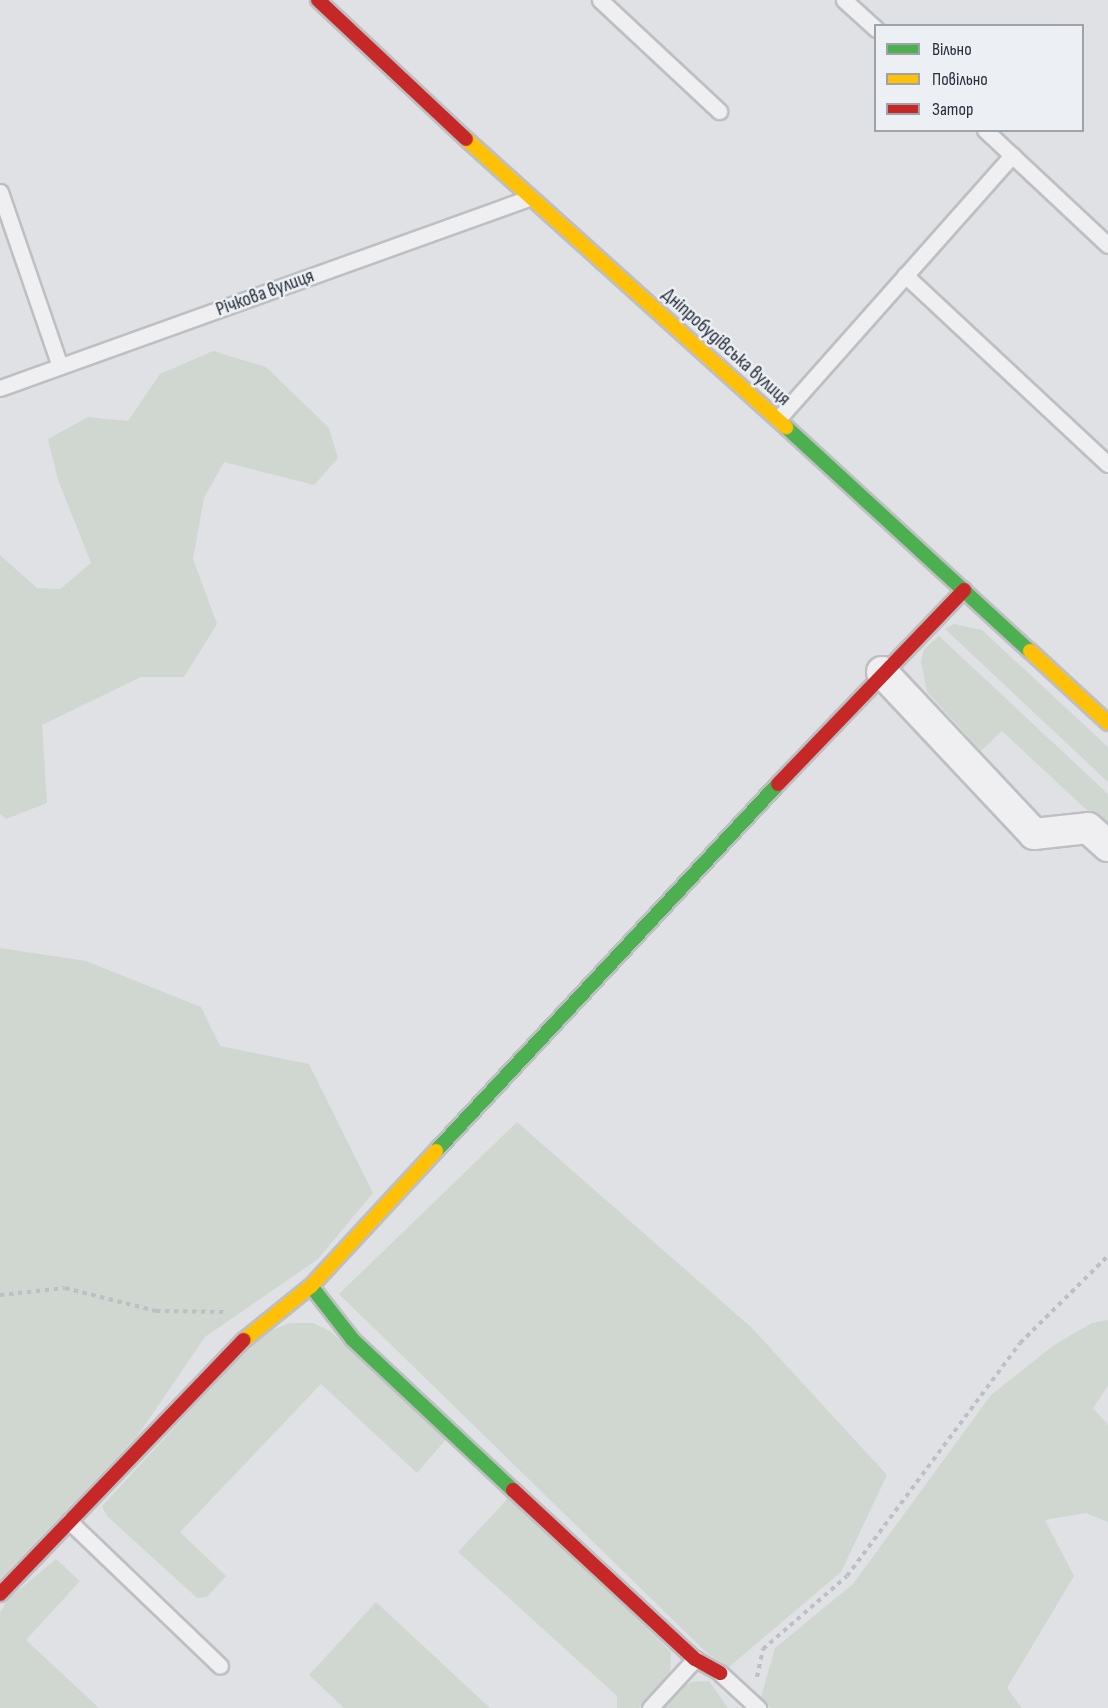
<!DOCTYPE html>
<meta charset="utf-8">
<style>
body{margin:0}
#map{position:relative;width:1108px;height:1708px;overflow:hidden;background:#dfe1e4;font-family:"Sofia Sans Condensed",sans-serif}
div>[style]{position:absolute}
.green>*{inset:0;background:#d0d7d0}
.path>*{height:4px;margin-top:-2px;transform-origin:0;background:repeating-linear-gradient(90deg,#bebfc4 0 4.5px,transparent 0 9px)}
.roads{filter:drop-shadow(2px 0 #bdbfc2) drop-shadow(-2px 0 #bdbfc2) drop-shadow(0 2px #bdbfc2) drop-shadow(0 -2px #bdbfc2)}
.lane>*{height:15px;margin:-7.5px;padding:0 7.5px;transform-origin:7.5px;border-radius:7.5px;background:#efeff1}
.street>*{height:30px;margin:-15px;padding:0 15px;transform-origin:15px;border-radius:15px;background:#efeff1}
.fast>*{height:14px;margin:-7px;padding:0 7px;transform-origin:7px;border-radius:7px;background:#4caf50}
.slow>*{height:14px;margin:-7px;padding:0 7px;transform-origin:7px;border-radius:7px;background:#ffc107}
.jam>*{height:14px;margin:-7px;padding:0 7px;transform-origin:7px;border-radius:7px;background:#c62828}
span{translate:-50% -50%;white-space:nowrap;text-align:center;line-height:1.15;-webkit-text-stroke:5px #ecf0f4;paint-order:stroke}
.street-label{font-size:20px;color:#282f3b}
.legend{position:absolute;left:874px;top:24px;width:210px;height:108px;box-sizing:border-box;background:#ecf0f4;border:2px solid #9ea3aa;margin:0;padding:8px 10px;list-style:none;font-size:18px;color:#282f3b}
.legend li{display:flex;align-items:center;gap:12px;height:30px}
.legend b{width:30px;border:2px solid #9ea3aa}
</style>
<div id="map">
<div class="green">
<i style="clip-path:polygon(213px 351px,266px 367px,329px 428px,338px 458px,314px 485px,224px 462px,204px 498px,193px 559px,217px 624px,184px 677px,141px 677px,42px 725px,47px 803px,6px 819px,0 814px,0 555px,37px 588px,60px 589px,91px 563px,58px 480px,48px 439px,88px 417px,128px 421px,160px 374px)"></i>
<i style="clip-path:polygon(954px 624px,982px 630px,1108px 747px,1108px 782px,945px 629px)"></i>
<i style="clip-path:polygon(939px 636px,1108px 794px,1108px 830px,1002px 731px,981px 751px,927px 692px,921px 661px,924px 649px)"></i>
<i style="clip-path:polygon(0 948px,86px 961px,201px 1007px,220px 1046px,309px 1064px,373px 1193px,318px 1259px,205px 1337px,138px 1435px,0 1579px)"></i>
<i style="clip-path:polygon(517px 1122px,752px 1328px,887px 1475px,841px 1572px,729px 1667px,708px 1654px,339px 1294px)"></i>
<i style="clip-path:polygon(1108px 1320px,1108px 1386px,1093px 1408px,1108px 1425px,1108px 1522px,1086px 1513px,1045px 1520px,1074px 1576px,1007px 1688px,1022px 1708px,771px 1708px,761px 1697px,775px 1648px,853px 1584px,991px 1395px,1054px 1345px,1092px 1323px)"></i>
<i style="clip-path:polygon(290px 1323px,313px 1323px,330px 1331px,448px 1437px,417px 1473px,321px 1384px,180px 1532px,226px 1576px,207px 1597px,197px 1598px,107px 1516px,102px 1506px,261px 1334px)"></i>
<i style="clip-path:polygon(510px 1496px,671px 1652px,670px 1674px,639px 1708px,617px 1708px,617px 1696px,458px 1552px)"></i>
<i style="clip-path:polygon(56px 1559px,80px 1581px,26px 1640px,99px 1708px,0 1708px,0 1613px,8px 1599px)"></i>
<i style="clip-path:polygon(376px 1602px,490px 1708px,344px 1708px,309px 1675px)"></i>
<i style="clip-path:polygon(709px 1681px,728px 1708px,661px 1708px,679px 1689px,692px 1682px)"></i>
</div>
<div class="path">
<i style="left:0;top:1295px;width:65px;rotate:-6.1deg"></i>
<i style="left:65px;top:1288px;width:94px;rotate:14.2deg"></i>
<i style="left:156px;top:1311px;width:68px;rotate:0.8deg"></i>
<i style="left:757px;top:1677px;width:29px;rotate:-78deg"></i>
<i style="left:763px;top:1649px;width:111px;rotate:-41deg"></i>
<i style="left:847px;top:1576px;width:290px;rotate:-53.4deg"></i>
<i style="left:1020px;top:1343px;width:124px;rotate:-44.7deg"></i>
</div>
<div class="roads">
<div class="lane">
<i style="left:600px;top:0;width:163px;rotate:43deg"></i>
<i style="left:844px;top:0;width:43px;rotate:42.2deg"></i>
<i style="left:985px;top:130px;width:168px;rotate:43.1deg"></i>
<i style="left:0;top:192px;width:184px;rotate:71deg"></i>
<i style="left:905px;top:275px;width:277px;rotate:43deg"></i>
<i style="left:0;top:388px;width:562px;rotate:-19.76deg"></i>
<i style="left:778px;top:419px;width:353px;rotate:-48.4deg"></i>
<i style="left:69px;top:1521px;width:209px;rotate:43.8deg"></i>
<i style="left:720px;top:1673px;width:52px;rotate:42.6deg"></i>
<i style="left:650px;top:1708px;width:67px;rotate:-47.4deg"></i>
</div>
<div class="street">
<i style="left:882px;top:672px;width:222px;rotate:46.8deg"></i>
<i style="left:1034px;top:834px;width:54px;rotate:-6.3deg"></i>
<i style="left:1088px;top:828px;width:27px;rotate:42deg"></i>
</div>
<div class="fast">
<i style="left:786px;top:427px;width:331px;rotate:42.6deg"></i>
<i style="left:436px;top:1151px;width:502px;rotate:-47.02deg"></i>
<i style="left:311px;top:1286px;width:68px;rotate:52.1deg"></i>
<i style="left:353px;top:1340px;width:219px;rotate:43.2deg"></i>
</div>
<div class="slow">
<i style="left:466px;top:139px;width:431px;rotate:42deg"></i>
<i style="left:1030px;top:651px;width:106px;rotate:42.7deg"></i>
<i style="left:244px;top:1340px;width:86px;rotate:-38.9deg"></i>
<i style="left:311px;top:1286px;width:184px;rotate:-47.2deg"></i>
</div>
<div class="jam">
<i style="left:318px;top:0;width:203px;rotate:43.2deg"></i>
<i style="left:778px;top:784px;width:269px;rotate:-46.2deg"></i>
<i style="left:513px;top:1490px;width:248px;rotate:42.9deg"></i>
<i style="left:695px;top:1659px;width:29px;rotate:29deg"></i>
<i style="left:0;top:1594px;width:352px;rotate:-46.2deg"></i>
</div>
</div>
<div class="street-label">
<span style="left:265px;top:293px;rotate:-20deg">Річкова вулиця</span>
<span style="left:726px;top:347px;rotate:42deg">Дніпробудівська вулиця</span>
</div>
<ul class="legend">
<li><b style="height:8px;background:#4caf50"></b>Вільно</li>
<li><b style="height:8px;background:#ffc107"></b>Повільно</li>
<li><b style="height:8px;background:#c62828"></b>Затор</li>
</ul>
</div>
